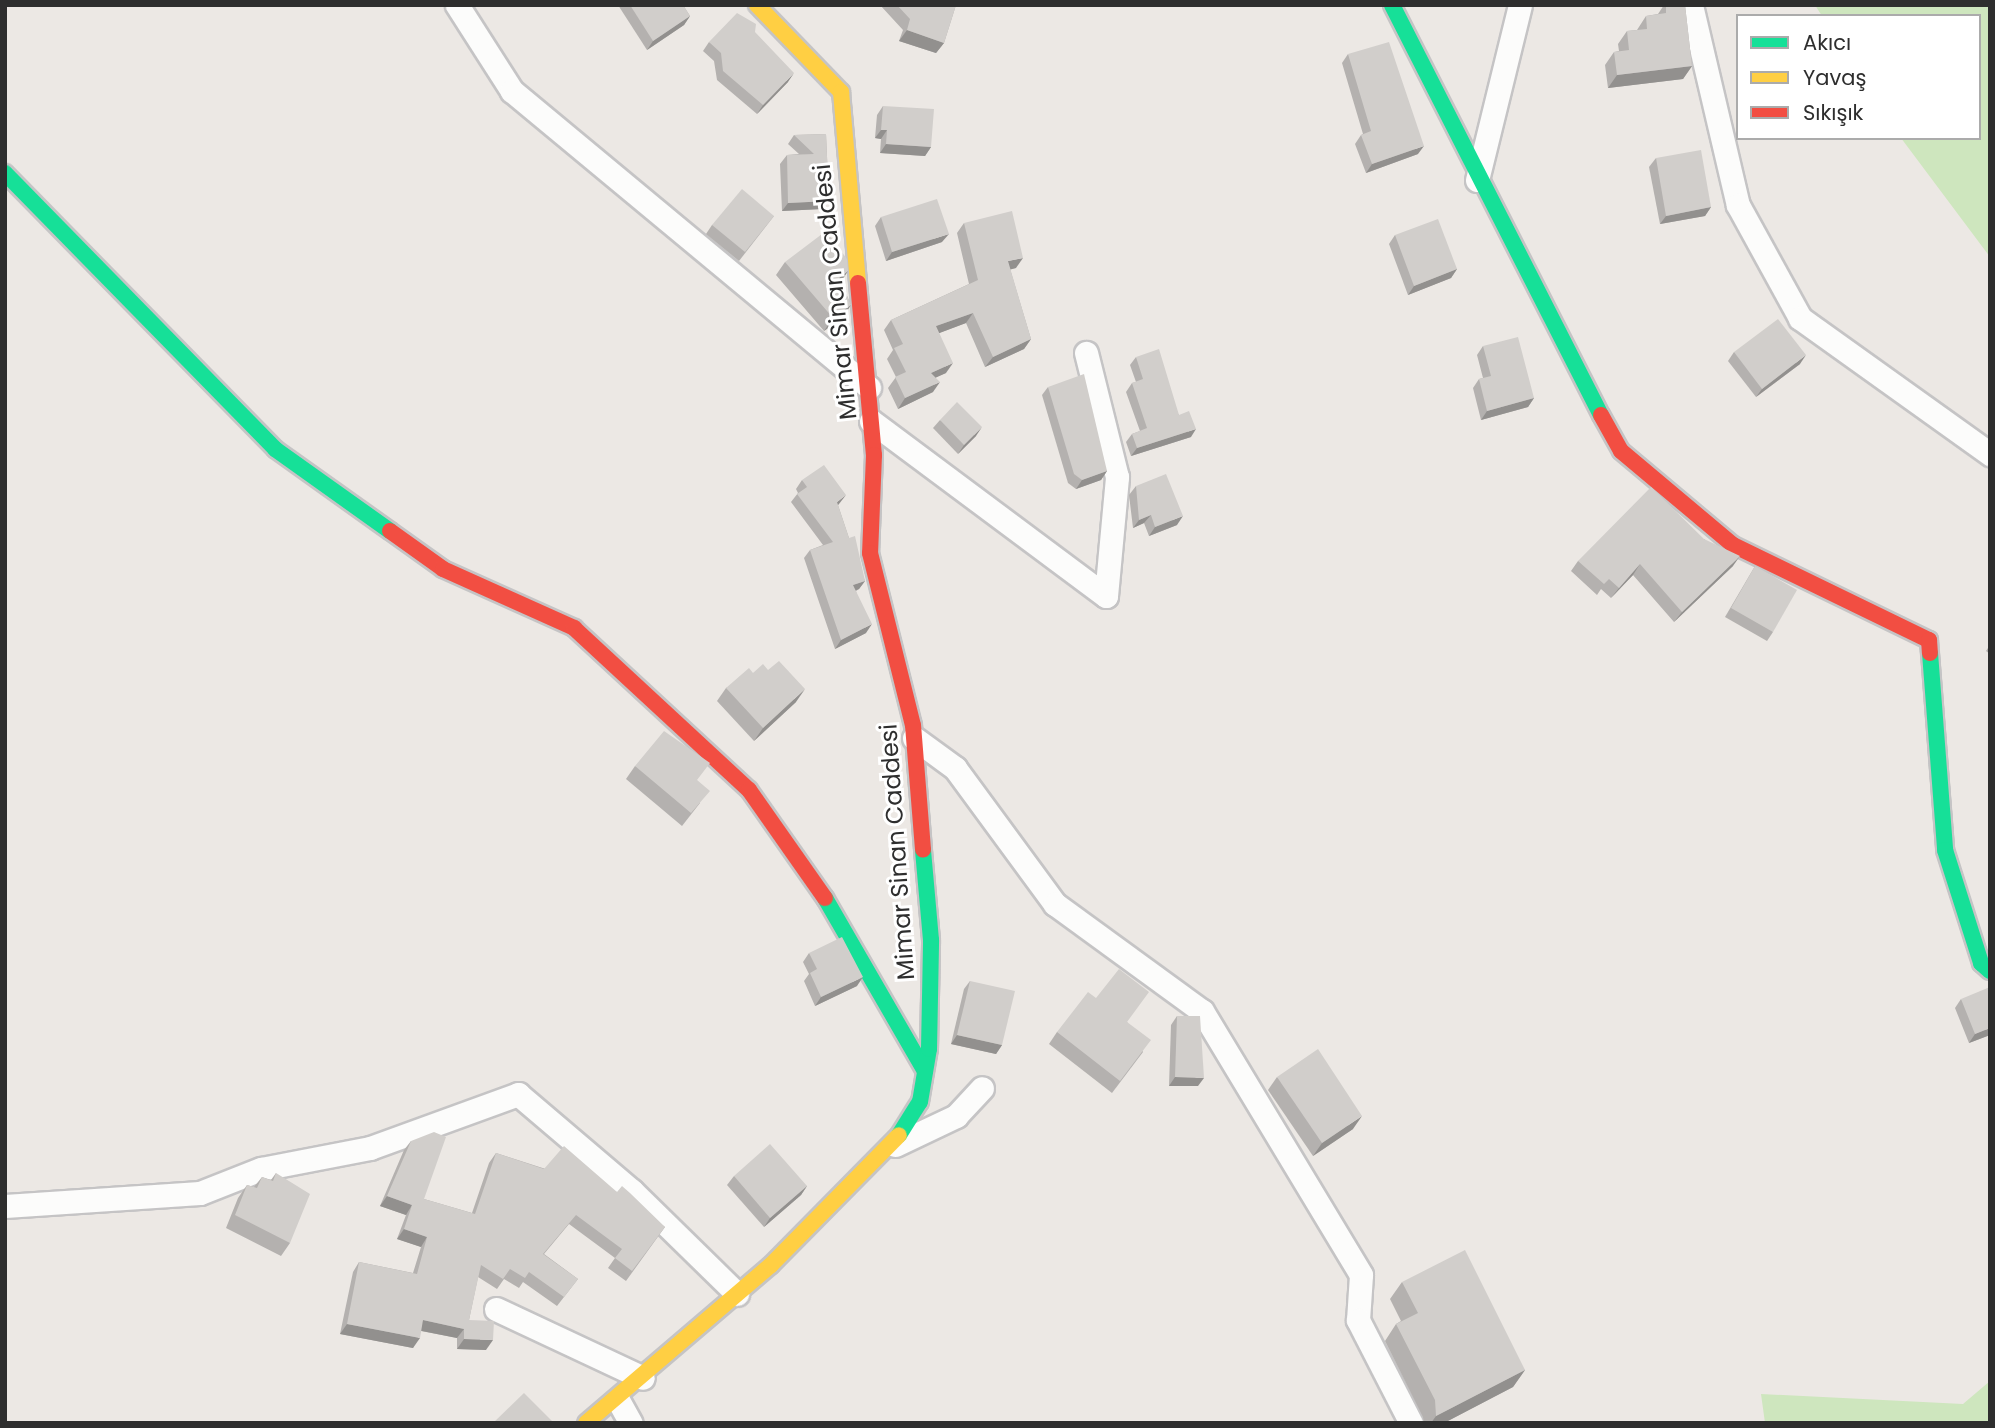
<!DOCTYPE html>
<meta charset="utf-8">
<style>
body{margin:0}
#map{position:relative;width:1995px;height:1428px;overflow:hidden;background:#ece8e4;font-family:Poppins,sans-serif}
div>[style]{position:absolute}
.green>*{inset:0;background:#cee6be}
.roads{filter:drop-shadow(2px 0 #c5c4c5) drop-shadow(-2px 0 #c5c4c5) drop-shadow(0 2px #c5c4c5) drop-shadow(0 -2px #c5c4c5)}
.street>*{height:23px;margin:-11.5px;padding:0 11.5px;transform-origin:11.5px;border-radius:11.5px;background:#fcfcfb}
.fast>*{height:16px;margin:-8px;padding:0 8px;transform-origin:8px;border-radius:8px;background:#16e098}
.slow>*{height:16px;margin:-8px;padding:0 8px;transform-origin:8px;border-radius:8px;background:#ffcf43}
.jam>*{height:16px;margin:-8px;padding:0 8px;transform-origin:8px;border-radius:8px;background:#f24e42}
.wall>*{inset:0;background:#b4b1af}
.shaded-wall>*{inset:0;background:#92908e}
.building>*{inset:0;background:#d1cecb}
span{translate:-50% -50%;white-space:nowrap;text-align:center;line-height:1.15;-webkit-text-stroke:6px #fff;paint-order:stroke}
.street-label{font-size:24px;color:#2e2e2e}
.frame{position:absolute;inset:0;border:7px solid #2e2e2e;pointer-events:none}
.legend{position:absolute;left:1736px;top:14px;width:245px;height:126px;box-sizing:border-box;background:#fff;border:2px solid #ababab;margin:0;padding:9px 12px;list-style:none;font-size:21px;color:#2e2e2e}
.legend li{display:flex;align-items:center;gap:14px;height:35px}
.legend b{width:35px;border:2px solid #ababab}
</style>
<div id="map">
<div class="green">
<i style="clip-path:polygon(1815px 5px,1990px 5px,1990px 257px,1901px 138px,1979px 138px,1979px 16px,1822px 16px)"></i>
<i style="clip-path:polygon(1990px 1381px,1990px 1423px,1765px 1423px,1761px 1394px,1963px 1404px)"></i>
</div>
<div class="roads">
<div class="street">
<i style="left:457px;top:5px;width:102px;rotate:57.4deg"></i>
<i style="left:512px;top:91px;width:464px;rotate:39.7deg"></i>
<i style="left:1691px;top:5px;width:205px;rotate:76.8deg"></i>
<i style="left:1738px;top:205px;width:129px;rotate:61.2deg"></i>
<i style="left:1800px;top:318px;width:234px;rotate:35.6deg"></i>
<i style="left:1477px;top:180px;width:180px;rotate:-76.2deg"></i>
<i style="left:871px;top:421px;width:293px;rotate:36.7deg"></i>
<i style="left:1106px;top:596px;width:120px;rotate:-84.7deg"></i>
<i style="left:1117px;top:477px;width:128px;rotate:-104deg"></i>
<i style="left:914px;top:738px;width:51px;rotate:36.2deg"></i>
<i style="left:955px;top:768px;width:169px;rotate:53.7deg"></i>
<i style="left:1055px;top:904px;width:182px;rotate:36.1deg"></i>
<i style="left:1202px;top:1011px;width:308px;rotate:58.9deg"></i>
<i style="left:1361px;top:1275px;width:45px;rotate:93.8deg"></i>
<i style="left:1358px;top:1320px;width:116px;rotate:62.8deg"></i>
<i style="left:895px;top:1145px;width:68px;rotate:-25.4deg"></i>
<i style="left:956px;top:1116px;width:38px;rotate:-47deg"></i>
<i style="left:5px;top:1206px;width:195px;rotate:-3.8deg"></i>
<i style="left:200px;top:1193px;width:66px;rotate:-21.5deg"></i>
<i style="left:261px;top:1169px;width:111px;rotate:-10.9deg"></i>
<i style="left:370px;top:1148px;width:158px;rotate:-20deg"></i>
<i style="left:518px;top:1094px;width:150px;rotate:40.4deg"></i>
<i style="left:632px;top:1191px;width:147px;rotate:44.4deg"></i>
<i style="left:496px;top:1309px;width:162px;rotate:25.1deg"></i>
<i style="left:618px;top:1400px;width:26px;rotate:61deg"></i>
</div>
<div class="fast">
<i style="left:1392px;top:5px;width:460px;rotate:63deg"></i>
<i style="left:5px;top:173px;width:386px;rotate:45.6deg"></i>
<i style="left:275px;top:449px;width:141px;rotate:35.5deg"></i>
<i style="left:1930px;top:653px;width:198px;rotate:85.6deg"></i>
<i style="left:1945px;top:850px;width:119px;rotate:72.3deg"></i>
<i style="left:1981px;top:963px;width:12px;rotate:42deg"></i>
<i style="left:825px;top:898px;width:200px;rotate:60deg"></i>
<i style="left:899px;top:1135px;width:39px;rotate:-58deg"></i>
<i style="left:920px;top:1102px;width:54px;rotate:-80.4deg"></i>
<i style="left:929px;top:1049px;width:109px;rotate:-88.9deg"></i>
<i style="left:931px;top:940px;width:90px;rotate:-95.1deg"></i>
</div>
<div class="slow">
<i style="left:757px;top:5px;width:121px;rotate:46deg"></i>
<i style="left:841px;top:92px;width:192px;rotate:84.9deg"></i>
<i style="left:586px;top:1423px;width:243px;rotate:-40.5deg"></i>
<i style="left:771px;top:1265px;width:182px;rotate:-45.4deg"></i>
</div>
<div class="jam">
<i style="left:858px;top:283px;width:173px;rotate:84.7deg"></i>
<i style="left:874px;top:455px;width:98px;rotate:92.3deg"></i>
<i style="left:870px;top:553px;width:177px;rotate:76deg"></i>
<i style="left:913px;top:725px;width:125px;rotate:85.4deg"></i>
<i style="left:1601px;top:415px;width:41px;rotate:60.9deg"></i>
<i style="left:1621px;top:451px;width:146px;rotate:40deg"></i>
<i style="left:1733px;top:545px;width:218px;rotate:25.9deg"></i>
<i style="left:1929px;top:640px;width:13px;rotate:86deg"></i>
<i style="left:390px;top:531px;width:65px;rotate:35.6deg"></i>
<i style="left:443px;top:569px;width:144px;rotate:24.2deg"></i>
<i style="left:574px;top:628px;width:238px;rotate:42.8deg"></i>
<i style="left:749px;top:790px;width:132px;rotate:54.9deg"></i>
</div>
</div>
<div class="wall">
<i style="clip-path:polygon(618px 5px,683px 5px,690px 16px,684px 25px,647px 50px)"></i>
<i style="clip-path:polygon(880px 5px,956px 5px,944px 43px,936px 53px,899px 41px,903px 30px)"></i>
<i style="clip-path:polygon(1664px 5px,1685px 5px,1692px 66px,1683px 79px,1608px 88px,1605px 65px,1614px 52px,1619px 51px,1618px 44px,1627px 31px,1637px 30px,1646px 16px,1658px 14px)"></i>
<i style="clip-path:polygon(709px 42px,788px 82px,757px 114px,717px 80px,714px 61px,703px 51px)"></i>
<i style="clip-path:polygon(1348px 54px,1418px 154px,1366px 173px,1355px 144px,1361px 135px,1363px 134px,1342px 63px)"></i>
<i style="clip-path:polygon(883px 106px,931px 147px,925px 156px,880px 153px,881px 139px,875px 138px,877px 115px)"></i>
<i style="clip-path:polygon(826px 134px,829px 201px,822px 209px,782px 211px,780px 164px,787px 155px,799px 154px,788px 144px,794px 135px)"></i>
<i style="clip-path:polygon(1656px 158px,1711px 207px,1705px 216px,1660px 224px,1649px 167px)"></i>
<i style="clip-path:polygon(774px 216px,739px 261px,706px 234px,712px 225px)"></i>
<i style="clip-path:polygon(881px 217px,942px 242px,886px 261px,875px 226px)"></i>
<i style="clip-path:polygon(964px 223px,1016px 268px,1010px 269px,1031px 339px,1024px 349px,985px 367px,966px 323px,939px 333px,946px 373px,936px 377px,933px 392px,898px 409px,888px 388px,896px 377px,887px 359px,893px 350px,884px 330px,891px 320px,969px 284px,957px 233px)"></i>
<i style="clip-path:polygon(1395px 235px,1457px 269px,1451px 278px,1408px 295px,1389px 244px)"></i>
<i style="clip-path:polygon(785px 262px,848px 271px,841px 282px,851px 305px,842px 318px,824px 331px,776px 275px)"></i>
<i style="clip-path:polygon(1483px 346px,1534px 398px,1528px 407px,1481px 420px,1473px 388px,1479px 379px,1483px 378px,1477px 355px)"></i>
<i style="clip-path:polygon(1734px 352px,1800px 364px,1756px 397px,1728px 361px)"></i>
<i style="clip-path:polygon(1136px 357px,1179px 415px,1191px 437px,1131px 456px,1126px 442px,1132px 434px,1140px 431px,1126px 392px,1132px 383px,1136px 382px,1130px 365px)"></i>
<i style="clip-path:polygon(1048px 387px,1107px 471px,1101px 480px,1076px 489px,1068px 483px,1042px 395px)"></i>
<i style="clip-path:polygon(940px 420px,976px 436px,958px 454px,933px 428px)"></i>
<i style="clip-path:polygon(802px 480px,839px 504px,838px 505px,849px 538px,865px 581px,859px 589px,856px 591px,866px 633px,835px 649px,804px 558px,810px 550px,823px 545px,791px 502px,798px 493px,796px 489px)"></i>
<i style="clip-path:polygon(1136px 486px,1177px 525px,1149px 536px,1144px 523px,1133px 528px,1129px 495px)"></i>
<i style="clip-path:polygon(1704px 539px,1733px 566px,1674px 622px,1633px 575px,1611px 598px,1601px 589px,1597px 595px,1571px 571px,1578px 561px)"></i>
<i style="clip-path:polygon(1755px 566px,1773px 632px,1767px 641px,1725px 617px)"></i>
<i style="clip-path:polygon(1990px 645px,1990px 654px,1986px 651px)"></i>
<i style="clip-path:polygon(768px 670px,796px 702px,754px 741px,717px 701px,726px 688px,753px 673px)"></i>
<i style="clip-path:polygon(635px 766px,698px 781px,700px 803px,682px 826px,626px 779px)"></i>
<i style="clip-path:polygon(809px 953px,857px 986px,815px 1006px,804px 981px,809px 974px,803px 962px)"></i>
<i style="clip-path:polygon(970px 981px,1002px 1045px,996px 1054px,951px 1044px,964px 989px)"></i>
<i style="clip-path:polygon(1961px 999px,1990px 1035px,1969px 1043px,1955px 1008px)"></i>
<i style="clip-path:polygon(1177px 1016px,1198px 1086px,1169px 1086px,1171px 1025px)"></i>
<i style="clip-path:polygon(1127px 1022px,1143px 1052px,1112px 1093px,1049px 1044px,1057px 1032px)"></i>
<i style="clip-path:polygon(1277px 1077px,1353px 1129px,1313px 1156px,1268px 1090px)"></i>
<i style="clip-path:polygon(411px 1141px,424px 1199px,472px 1213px,489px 1163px,496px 1153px,617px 1192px,665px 1227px,626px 1281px,608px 1268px,615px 1258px,569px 1224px,544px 1254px,578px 1279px,557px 1306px,523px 1282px,519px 1288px,504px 1279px,497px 1289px,478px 1277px,469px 1320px,486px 1350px,457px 1349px,457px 1338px,421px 1331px,413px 1348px,340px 1334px,353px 1272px,359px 1262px,413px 1273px,421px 1247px,397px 1239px,406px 1215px,380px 1206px,404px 1150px)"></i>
<i style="clip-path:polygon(276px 1173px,290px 1243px,281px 1256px,226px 1228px,238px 1198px,247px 1185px,254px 1187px,262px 1177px,271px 1180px)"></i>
<i style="clip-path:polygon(734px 1176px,807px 1186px,801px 1195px,764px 1227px,727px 1185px)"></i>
<i style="clip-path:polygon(1402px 1282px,1525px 1370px,1513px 1387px,1444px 1423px,1424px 1423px,1423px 1417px,1385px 1341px,1396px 1324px,1401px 1321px,1390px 1299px)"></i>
</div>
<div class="shaded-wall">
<i style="clip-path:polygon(690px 16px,684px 25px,647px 50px,653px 41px)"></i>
<i style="clip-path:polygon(907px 30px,944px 43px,936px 53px,899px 41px)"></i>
<i style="clip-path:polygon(1692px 66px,1683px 79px,1608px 88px,1617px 75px)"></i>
<i style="clip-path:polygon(794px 73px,788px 82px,757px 114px,763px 105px)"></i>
<i style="clip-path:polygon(881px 130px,887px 130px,881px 139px,875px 138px)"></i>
<i style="clip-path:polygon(886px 144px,931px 147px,925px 156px,880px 153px)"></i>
<i style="clip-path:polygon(1424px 146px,1418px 154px,1366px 173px,1372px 164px)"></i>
<i style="clip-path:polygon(829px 201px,822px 209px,782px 211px,788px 203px)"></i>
<i style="clip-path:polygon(1711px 207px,1705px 216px,1660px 224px,1666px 216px)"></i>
<i style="clip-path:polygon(949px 234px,942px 242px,886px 261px,892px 252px)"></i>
<i style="clip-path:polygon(1023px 258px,1016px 268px,1001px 272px,1008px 261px)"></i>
<i style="clip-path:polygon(1457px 269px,1451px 278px,1408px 295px,1414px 286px)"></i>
<i style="clip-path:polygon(848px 271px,839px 284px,839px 278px)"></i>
<i style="clip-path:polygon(851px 305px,842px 318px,824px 331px,833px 318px)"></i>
<i style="clip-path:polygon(973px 313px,966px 323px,929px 337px,936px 326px)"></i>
<i style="clip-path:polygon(1031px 339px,1024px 349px,985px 367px,993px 357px)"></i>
<i style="clip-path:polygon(1806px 355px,1800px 364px,1756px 397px,1762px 389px)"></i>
<i style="clip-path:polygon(953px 363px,946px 373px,924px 383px,931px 373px)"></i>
<i style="clip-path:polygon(940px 382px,933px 392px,898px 409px,905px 398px)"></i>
<i style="clip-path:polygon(1534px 398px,1528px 407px,1481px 420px,1487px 411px)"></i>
<i style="clip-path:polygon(982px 427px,976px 436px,958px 454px,964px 445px)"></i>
<i style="clip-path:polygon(1196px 429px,1191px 437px,1131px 456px,1137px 448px)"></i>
<i style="clip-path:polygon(1107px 471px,1101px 480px,1076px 489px,1082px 480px)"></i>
<i style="clip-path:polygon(846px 495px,839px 504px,830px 511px,837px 502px)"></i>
<i style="clip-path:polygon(1151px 515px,1144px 523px,1133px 528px,1139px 520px)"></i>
<i style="clip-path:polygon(1183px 516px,1177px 525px,1149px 536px,1155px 527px)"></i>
<i style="clip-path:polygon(1740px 556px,1733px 566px,1674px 622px,1682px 612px)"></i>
<i style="clip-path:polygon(1640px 564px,1633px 575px,1611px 598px,1619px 588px)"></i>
<i style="clip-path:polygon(865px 581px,859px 589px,847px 594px,853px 585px)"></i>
<i style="clip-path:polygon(872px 624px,866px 633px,835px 649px,841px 640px)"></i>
<i style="clip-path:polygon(805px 689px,796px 702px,754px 741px,763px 728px)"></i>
<i style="clip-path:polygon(863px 977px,857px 986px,815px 1006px,821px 997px)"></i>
<i style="clip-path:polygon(1990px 1028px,1990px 1035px,1969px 1043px,1975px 1034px)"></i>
<i style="clip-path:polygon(957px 1035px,1002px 1045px,996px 1054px,951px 1044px)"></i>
<i style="clip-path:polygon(1175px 1077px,1204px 1078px,1198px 1086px,1169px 1086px)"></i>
<i style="clip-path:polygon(1362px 1116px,1353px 1129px,1313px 1156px,1322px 1143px)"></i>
<i style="clip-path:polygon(807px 1186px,801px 1195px,764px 1227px,770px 1218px)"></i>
<i style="clip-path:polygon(387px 1196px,412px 1205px,406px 1215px,380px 1206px)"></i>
<i style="clip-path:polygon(404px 1229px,427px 1237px,421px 1247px,397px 1239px)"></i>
<i style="clip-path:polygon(423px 1320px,464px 1329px,457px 1338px,417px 1330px)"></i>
<i style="clip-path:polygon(347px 1324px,420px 1338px,413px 1348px,340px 1334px)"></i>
<i style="clip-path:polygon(464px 1339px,493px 1340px,486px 1350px,457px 1349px)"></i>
<i style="clip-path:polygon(1525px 1370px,1513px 1387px,1444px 1423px,1431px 1423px,1436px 1416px)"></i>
</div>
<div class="building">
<i style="clip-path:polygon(630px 5px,683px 5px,690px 16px,653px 41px)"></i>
<i style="clip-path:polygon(897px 5px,956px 5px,944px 43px,907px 30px,910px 19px)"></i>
<i style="clip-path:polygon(1666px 5px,1685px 5px,1692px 66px,1617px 75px,1614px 52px,1629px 50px,1627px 31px,1647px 29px,1646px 16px,1666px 13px)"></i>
<i style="clip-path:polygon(737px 13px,756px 24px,755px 32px,794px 73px,763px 105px,723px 71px,721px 53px,709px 42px)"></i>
<i style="clip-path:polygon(1389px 42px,1424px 146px,1372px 164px,1361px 135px,1371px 131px,1348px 54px)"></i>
<i style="clip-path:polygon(883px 106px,934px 109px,931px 147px,886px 144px,887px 130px,881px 130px)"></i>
<i style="clip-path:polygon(826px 134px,829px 201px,788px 203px,787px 155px,814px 154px,794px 135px)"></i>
<i style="clip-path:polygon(1701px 150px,1711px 207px,1666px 216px,1656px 158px)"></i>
<i style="clip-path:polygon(742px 189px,774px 216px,745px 252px,712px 225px)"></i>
<i style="clip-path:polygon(937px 199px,949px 234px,892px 252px,881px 217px)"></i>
<i style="clip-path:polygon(1012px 211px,1023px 258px,1008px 261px,1031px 339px,993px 357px,973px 313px,936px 326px,953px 363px,931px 373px,940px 382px,905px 398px,895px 377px,906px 372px,894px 348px,903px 344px,891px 320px,978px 280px,964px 223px)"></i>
<i style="clip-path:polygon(1438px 219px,1457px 269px,1414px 286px,1395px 235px)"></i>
<i style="clip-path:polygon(826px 231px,847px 259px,848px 271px,839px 278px,851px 305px,833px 318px,785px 262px)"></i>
<i style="clip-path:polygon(1778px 319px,1806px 355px,1762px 389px,1734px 352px)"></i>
<i style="clip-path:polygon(1518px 337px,1534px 398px,1487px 411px,1479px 379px,1491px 376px,1483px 346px)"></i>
<i style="clip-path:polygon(1159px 349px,1179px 415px,1189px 411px,1196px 429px,1137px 448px,1132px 434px,1147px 428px,1132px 383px,1143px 379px,1136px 357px)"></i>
<i style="clip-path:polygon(1084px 374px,1107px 471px,1082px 480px,1074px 474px,1048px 387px)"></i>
<i style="clip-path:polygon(957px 402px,982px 427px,964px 445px,940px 420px)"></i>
<i style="clip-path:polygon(824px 465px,846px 495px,837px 502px,849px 538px,855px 536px,865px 581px,853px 585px,872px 624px,841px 640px,810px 550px,833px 542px,797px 494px,807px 487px,802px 480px)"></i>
<i style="clip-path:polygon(1166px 474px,1183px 516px,1155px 527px,1151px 515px,1139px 520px,1136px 486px)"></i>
<i style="clip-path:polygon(1651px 487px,1704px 539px,1740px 556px,1682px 612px,1640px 564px,1619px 588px,1609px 579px,1604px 584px,1578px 561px)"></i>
<i style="clip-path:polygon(1755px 566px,1797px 590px,1773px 632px,1731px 608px)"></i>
<i style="clip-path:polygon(779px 661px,805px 689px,763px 728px,726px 688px,749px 668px,753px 673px,763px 664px,768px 670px)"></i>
<i style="clip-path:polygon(664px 731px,710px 763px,697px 780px,710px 791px,691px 813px,635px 766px)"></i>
<i style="clip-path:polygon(842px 937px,863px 977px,821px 997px,810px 973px,817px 969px,809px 953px)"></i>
<i style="clip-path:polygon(1119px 969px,1149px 992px,1127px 1022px,1151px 1040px,1120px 1081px,1057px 1032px,1088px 992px,1096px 998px)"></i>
<i style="clip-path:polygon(970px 981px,1015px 991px,1002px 1045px,957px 1035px)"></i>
<i style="clip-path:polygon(1990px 987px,1990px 1028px,1975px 1034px,1961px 999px)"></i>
<i style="clip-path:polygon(1177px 1016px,1200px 1016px,1204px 1078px,1175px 1077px)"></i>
<i style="clip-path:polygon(1318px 1049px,1362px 1116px,1322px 1143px,1277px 1077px)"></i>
<i style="clip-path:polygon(434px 1132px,446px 1137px,424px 1199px,475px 1214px,496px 1153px,544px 1169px,564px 1146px,617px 1192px,622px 1186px,630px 1193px,665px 1227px,632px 1271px,615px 1258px,622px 1249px,576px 1215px,543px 1254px,578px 1279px,564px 1297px,529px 1272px,525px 1278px,510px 1269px,503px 1279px,481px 1265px,469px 1320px,494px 1321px,493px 1340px,464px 1339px,464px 1329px,423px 1320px,420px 1338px,347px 1324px,359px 1262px,417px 1274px,427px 1237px,404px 1229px,412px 1205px,387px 1196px,411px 1141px)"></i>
<i style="clip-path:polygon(770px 1144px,807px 1186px,770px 1218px,734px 1176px)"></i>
<i style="clip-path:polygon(276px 1173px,310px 1194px,290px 1243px,235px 1215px,247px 1185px,257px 1188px,262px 1177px,273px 1181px)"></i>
<i style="clip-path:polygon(1465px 1250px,1525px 1370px,1436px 1416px,1435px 1400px,1396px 1324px,1418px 1313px,1402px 1282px)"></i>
<i style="clip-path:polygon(524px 1393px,554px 1423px,493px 1423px)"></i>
</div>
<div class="street-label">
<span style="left:835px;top:292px;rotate:-96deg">Mimar Sinan Caddesi</span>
<span style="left:897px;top:852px;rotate:-94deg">Mimar Sinan Caddesi</span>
</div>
<div class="frame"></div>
<ul class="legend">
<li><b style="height:9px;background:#16e098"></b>Akıcı</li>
<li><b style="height:9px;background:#ffcf43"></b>Yavaş</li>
<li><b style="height:9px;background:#f24e42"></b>Sıkışık</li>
</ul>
</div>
